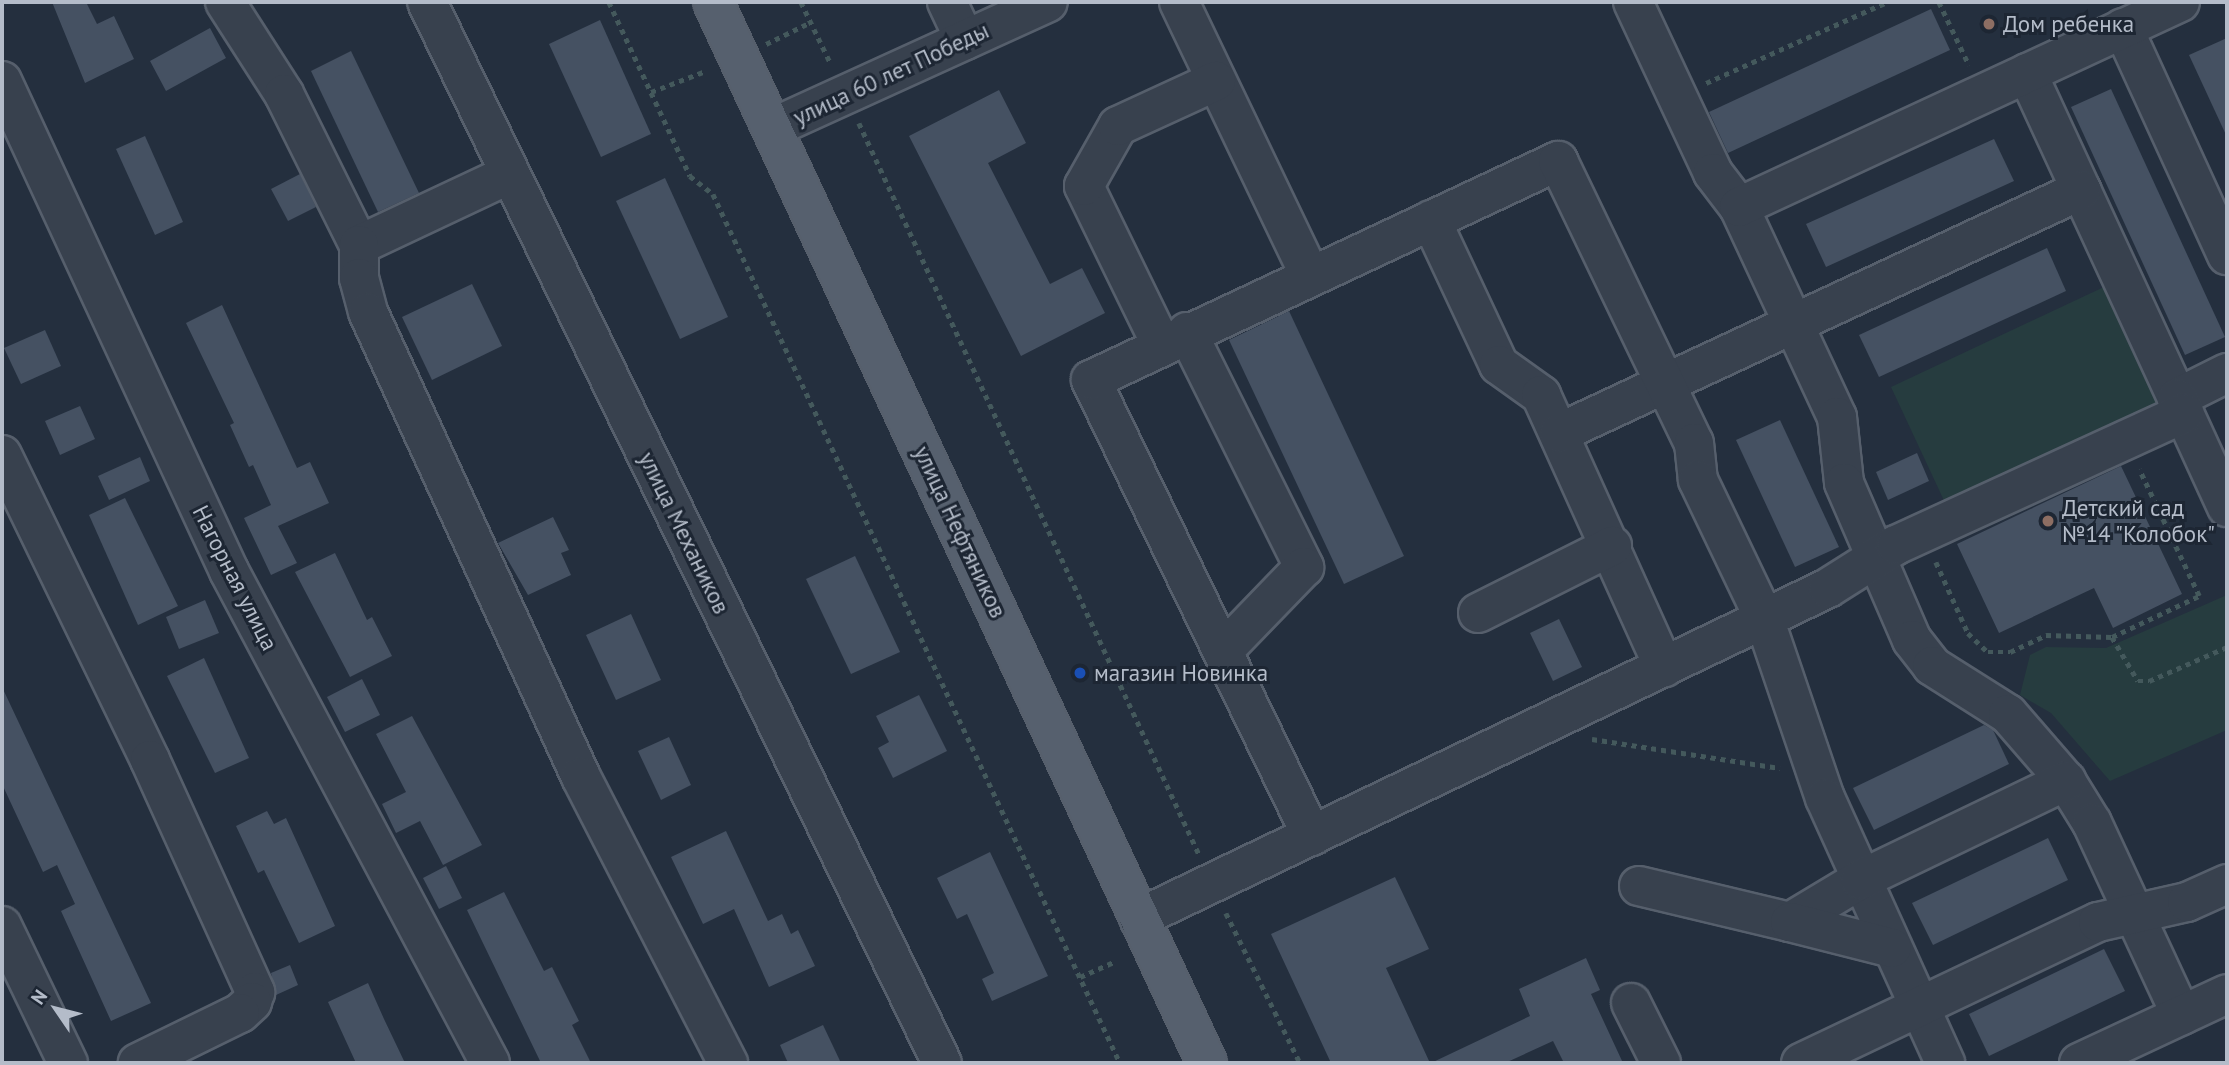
<!DOCTYPE html>
<meta charset="utf-8">
<style>
body{margin:0}
#map{position:relative;width:2229px;height:1065px;overflow:hidden;background:#242f3e;font-family:"PT Sans",sans-serif}
div>[style]{position:absolute}
.green>*{inset:0;background:#263c3f}
.building>*{inset:0;background:#455162}
.path>*{height:4.5px;margin-top:-2.25px;transform-origin:0;background:repeating-linear-gradient(90deg,#44595c 0 5px,transparent 0 10px)}
.roads{filter:drop-shadow(2px 0 #565f6c) drop-shadow(-2px 0 #565f6c) drop-shadow(0 2px #565f6c) drop-shadow(0 -2px #565f6c)}
.minor>*{height:38px;margin:-19px;padding:0 19px;transform-origin:19px;border-radius:19px;background:#38414e}
.major>*{height:38px;margin:-19px;padding:0 19px;transform-origin:19px;border-radius:19px;background:#56606e}
.dots>*{width:19px;height:19px;translate:-50% -50%;box-sizing:border-box;border:4px solid #1d2633;border-radius:50%}
span{translate:-50% -50%;white-space:nowrap;text-align:center;line-height:1.15;-webkit-text-stroke:6px #1d2633;paint-order:stroke}
.poi-label{font-size:23px;color:#b4bcc9}
.left{translate:0 -50%;text-align:left}
.street-label{font-size:23px;color:#b4bcc9}
.frame{position:absolute;inset:0;border:4px solid #b4bcc9;pointer-events:none}
.north{position:absolute;left:21px;top:974px;width:70px;height:70px;-webkit-text-stroke:5px #1d2633;paint-order:stroke;rotate:305deg;font-size:19px;font-weight:700;line-height:28px;text-align:center;color:#b4bcc9}
.north::after{content:'';display:block;margin:auto;width:24px;height:32px;background:#b4bcc9;clip-path:polygon(50% 0,100% 100%,50% 72%,0 100%)}
</style>
<div id="map">
<div class="green">
<i style="clip-path:polygon(2106px 286px,2162px 410px,1947px 507px,1891px 387px)"></i>
<i style="clip-path:polygon(2227px 595px,2227px 730px,2110px 781px,2051px 713px,2020px 695px,2030px 655px,2046px 647px,2106px 648px)"></i>
</div>
<div class="building">
<i style="clip-path:polygon(52px 2px,86px 2px,97px 24px,114px 16px,134px 59px,85px 83px)"></i>
<i style="clip-path:polygon(1931px 9px,1950px 50px,1728px 153px,1709px 112px)"></i>
<i style="clip-path:polygon(600px 20px,651px 134px,601px 157px,549px 44px)"></i>
<i style="clip-path:polygon(210px 28px,226px 58px,166px 91px,150px 61px)"></i>
<i style="clip-path:polygon(2227px 38px,2227px 137px,2189px 55px)"></i>
<i style="clip-path:polygon(351px 51px,419px 193px,378px 212px,311px 71px)"></i>
<i style="clip-path:polygon(2111px 89px,2225px 337px,2185px 355px,2071px 107px)"></i>
<i style="clip-path:polygon(999px 90px,1026px 143px,988px 163px,1050px 284px,1082px 268px,1105px 313px,1021px 356px,909px 136px)"></i>
<i style="clip-path:polygon(145px 136px,183px 222px,155px 235px,116px 149px)"></i>
<i style="clip-path:polygon(1994px 139px,2014px 181px,1826px 267px,1806px 224px)"></i>
<i style="clip-path:polygon(300px 174px,316px 207px,288px 221px,271px 189px)"></i>
<i style="clip-path:polygon(665px 178px,728px 317px,680px 339px,616px 201px)"></i>
<i style="clip-path:polygon(2047px 248px,2066px 291px,1879px 377px,1859px 335px)"></i>
<i style="clip-path:polygon(472px 284px,502px 346px,432px 380px,402px 317px)"></i>
<i style="clip-path:polygon(222px 305px,297px 468px,310px 462px,329px 503px,278px 526px,297px 563px,271px 575px,244px 518px,271px 505px,253px 465px,249px 467px,230px 425px,234px 423px,186px 323px)"></i>
<i style="clip-path:polygon(1289px 311px,1404px 556px,1344px 584px,1229px 340px)"></i>
<i style="clip-path:polygon(45px 330px,61px 366px,21px 384px,4px 348px)"></i>
<i style="clip-path:polygon(80px 406px,95px 439px,60px 455px,45px 421px)"></i>
<i style="clip-path:polygon(1780px 420px,1839px 547px,1795px 567px,1736px 440px)"></i>
<i style="clip-path:polygon(1917px 453px,1929px 481px,1888px 500px,1876px 472px)"></i>
<i style="clip-path:polygon(140px 457px,150px 481px,109px 500px,98px 476px)"></i>
<i style="clip-path:polygon(2121px 466px,2182px 594px,2113px 628px,2094px 588px,1999px 633px,1957px 544px)"></i>
<i style="clip-path:polygon(125px 498px,178px 606px,138px 625px,89px 515px)"></i>
<i style="clip-path:polygon(553px 517px,569px 550px,561px 553px,571px 575px,528px 595px,498px 543px)"></i>
<i style="clip-path:polygon(335px 553px,367px 620px,372px 617px,392px 656px,350px 677px,295px 572px)"></i>
<i style="clip-path:polygon(855px 556px,900px 652px,851px 674px,806px 579px)"></i>
<i style="clip-path:polygon(205px 600px,219px 633px,179px 649px,166px 617px)"></i>
<i style="clip-path:polygon(631px 614px,661px 680px,616px 700px,586px 635px)"></i>
<i style="clip-path:polygon(1559px 619px,1582px 667px,1553px 681px,1530px 633px)"></i>
<i style="clip-path:polygon(204px 658px,249px 758px,215px 773px,167px 676px)"></i>
<i style="clip-path:polygon(362px 679px,380px 715px,345px 732px,327px 697px)"></i>
<i style="clip-path:polygon(2px 687px,151px 1003px,111px 1021px,61px 911px,75px 904px,57px 865px,43px 872px,2px 784px)"></i>
<i style="clip-path:polygon(919px 695px,947px 751px,893px 778px,878px 748px,889px 742px,876px 716px)"></i>
<i style="clip-path:polygon(412px 716px,482px 845px,443px 865px,420px 821px,396px 833px,382px 804px,406px 792px,376px 734px)"></i>
<i style="clip-path:polygon(1984px 725px,1993px 730px,2009px 764px,1874px 830px,1853px 788px)"></i>
<i style="clip-path:polygon(669px 737px,691px 785px,661px 800px,638px 751px)"></i>
<i style="clip-path:polygon(267px 811px,274px 824px,286px 818px,335px 926px,299px 943px,264px 870px,258px 873px,236px 826px)"></i>
<i style="clip-path:polygon(726px 831px,768px 921px,782px 914px,791px 934px,798px 930px,815px 966px,769px 987px,734px 909px,703px 924px,671px 857px)"></i>
<i style="clip-path:polygon(2048px 838px,2068px 880px,1933px 945px,1912px 903px)"></i>
<i style="clip-path:polygon(990px 852px,1048px 976px,992px 1001px,982px 979px,994px 973px,967px 914px,957px 919px,937px 878px)"></i>
<i style="clip-path:polygon(446px 866px,462px 898px,439px 909px,423px 878px)"></i>
<i style="clip-path:polygon(1395px 877px,1429px 949px,1386px 968px,1430px 1063px,1331px 1063px,1271px 934px)"></i>
<i style="clip-path:polygon(504px 892px,544px 971px,552px 967px,579px 1021px,572px 1025px,591px 1063px,541px 1063px,467px 910px)"></i>
<i style="clip-path:polygon(2104px 949px,2125px 991px,1989px 1056px,1969px 1014px)"></i>
<i style="clip-path:polygon(1586px 958px,1600px 990px,1591px 994px,1623px 1063px,1564px 1063px,1553px 1041px,1505px 1063px,1431px 1063px,1530px 1016px,1519px 989px)"></i>
<i style="clip-path:polygon(290px 965px,298px 985px,276px 995px,271px 973px)"></i>
<i style="clip-path:polygon(368px 983px,384px 1019px,405px 1063px,356px 1063px,328px 1002px)"></i>
<i style="clip-path:polygon(823px 1025px,841px 1063px,788px 1063px,780px 1045px)"></i>
</div>
<div class="path">
<i style="left:609px;top:2px;width:192px;rotate:65deg"></i>
<i style="left:690px;top:176px;width:29px;rotate:38deg"></i>
<i style="left:713px;top:194px;width:960px;rotate:64.9deg"></i>
<i style="left:801px;top:2px;width:69px;rotate:64.2deg"></i>
<i style="left:1939px;top:2px;width:70px;rotate:64.5deg"></i>
<i style="left:766px;top:44px;width:50px;rotate:-26.1deg"></i>
<i style="left:1706px;top:83px;width:198px;rotate:-24.1deg"></i>
<i style="left:651px;top:92px;width:56px;rotate:-21deg"></i>
<i style="left:859px;top:123px;width:806px;rotate:65.06deg"></i>
<i style="left:1936px;top:562px;width:78px;rotate:65.7deg"></i>
<i style="left:1968px;top:633px;width:28px;rotate:44deg"></i>
<i style="left:1988px;top:652px;width:22px"></i>
<i style="left:2010px;top:652px;width:40px;rotate:-25deg"></i>
<i style="left:2046px;top:635px;width:66px;rotate:1.7deg"></i>
<i style="left:2112px;top:637px;width:96px;rotate:-25.2deg"></i>
<i style="left:2199px;top:596px;width:140px;rotate:-115.3deg"></i>
<i style="left:2112px;top:637px;width:51px;rotate:59.4deg"></i>
<i style="left:2138px;top:681px;width:11px"></i>
<i style="left:2149px;top:681px;width:85px;rotate:-23.6deg"></i>
<i style="left:1592px;top:739px;width:190px;rotate:8.8deg"></i>
<i style="left:1226px;top:913px;width:167px;rotate:63.7deg"></i>
<i style="left:1080px;top:977px;width:39px;rotate:-24deg"></i>
</div>
<div class="roads">
<div class="minor">
<i style="left:225px;top:2px;width:109px;rotate:57.3deg"></i>
<i style="left:284px;top:94px;width:169px;rotate:63.6deg"></i>
<i style="left:359px;top:245px;width:167px;rotate:-25.2deg"></i>
<i style="left:427px;top:2px;width:1179px;rotate:64.11deg"></i>
<i style="left:947px;top:2px;width:42px;rotate:64.7deg"></i>
<i style="left:1179px;top:2px;width:303px;rotate:64.4deg"></i>
<i style="left:1633px;top:2px;width:189px;rotate:64.9deg"></i>
<i style="left:1713px;top:173px;width:43px;rotate:52.6deg"></i>
<i style="left:1739px;top:207px;width:232px;rotate:65deg"></i>
<i style="left:1837px;top:417px;width:66px;rotate:83.9deg"></i>
<i style="left:1844px;top:483px;width:171px;rotate:66.6deg"></i>
<i style="left:1912px;top:640px;width:33px;rotate:52deg"></i>
<i style="left:1932px;top:666px;width:90px;rotate:32.3deg"></i>
<i style="left:2008px;top:714px;width:89px;rotate:49.1deg"></i>
<i style="left:2066px;top:781px;width:49px;rotate:58.2deg"></i>
<i style="left:2092px;top:823px;width:212px;rotate:65.1deg"></i>
<i style="left:2123px;top:28px;width:250px;rotate:65.4deg"></i>
<i style="left:2027px;top:73px;width:358px;rotate:65.2deg"></i>
<i style="left:2px;top:81px;width:540px;rotate:65.14deg"></i>
<i style="left:229px;top:571px;width:557px;rotate:62.05deg"></i>
<i style="left:772px;top:128px;width:303px;rotate:-24.5deg"></i>
<i style="left:1739px;top:207px;width:486px;rotate:-24.9deg"></i>
<i style="left:1431px;top:220px;width:160px;rotate:64.9deg"></i>
<i style="left:1499px;top:365px;width:52px;rotate:35.5deg"></i>
<i style="left:1541px;top:395px;width:299px;rotate:65.7deg"></i>
<i style="left:359px;top:245px;width:33px;rotate:90deg"></i>
<i style="left:359px;top:278px;width:35px;rotate:75deg"></i>
<i style="left:368px;top:312px;width:511px;rotate:65.39deg"></i>
<i style="left:581px;top:777px;width:322px;rotate:62.8deg"></i>
<i style="left:1187px;top:332px;width:263px;rotate:63.5deg"></i>
<i style="left:1304px;top:567px;width:117px;rotate:134deg"></i>
<i style="left:1162px;top:346px;width:178px;rotate:-116deg"></i>
<i style="left:1084px;top:186px;width:69px;rotate:-60.5deg"></i>
<i style="left:1118px;top:126px;width:108px;rotate:-24.7deg"></i>
<i style="left:2227px;top:373px;width:56px;rotate:153.4deg"></i>
<i style="left:2177px;top:398px;width:120px;rotate:65.4deg"></i>
<i style="left:1559px;top:433px;width:576px;rotate:-24.96deg"></i>
<i style="left:2px;top:455px;width:339px;rotate:64.1deg"></i>
<i style="left:150px;top:760px;width:255px;rotate:65.6deg"></i>
<i style="left:255px;top:992px;width:10px;rotate:107deg"></i>
<i style="left:252px;top:1002px;width:16px;rotate:137deg"></i>
<i style="left:240px;top:1013px;width:114px;rotate:153.9deg"></i>
<i style="left:1478px;top:613px;width:150px;rotate:-26.6deg"></i>
<i style="left:1312px;top:836px;width:507px;rotate:-115.86deg"></i>
<i style="left:1091px;top:380px;width:516px;rotate:-25.12deg"></i>
<i style="left:1558px;top:161px;width:313px;rotate:64.3deg"></i>
<i style="left:1694px;top:443px;width:37px;rotate:84deg"></i>
<i style="left:1698px;top:480px;width:153px;rotate:64.4deg"></i>
<i style="left:1764px;top:618px;width:190px;rotate:71.3deg"></i>
<i style="left:1825px;top:798px;width:291px;rotate:65.6deg"></i>
<i style="left:1639px;top:886px;width:155px;rotate:13.4deg"></i>
<i style="left:1790px;top:922px;width:82px;rotate:-31deg"></i>
<i style="left:1860px;top:880px;width:229px;rotate:-25.7deg"></i>
<i style="left:1139px;top:918px;width:764px;rotate:-25.59deg"></i>
<i style="left:1828px;top:588px;width:80px;rotate:-32.3deg"></i>
<i style="left:1896px;top:545px;width:317px;rotate:-24.6deg"></i>
<i style="left:1790px;top:922px;width:105px;rotate:14.3deg"></i>
<i style="left:2px;top:926px;width:152px;rotate:64.3deg"></i>
<i style="left:1631px;top:1003px;width:67px;rotate:63.4deg"></i>
<i style="left:1801px;top:1063px;width:329px;rotate:-25.4deg"></i>
<i style="left:2098px;top:922px;width:91px;rotate:-12.7deg"></i>
<i style="left:2187px;top:902px;width:44px;rotate:-24.2deg"></i>
<i style="left:2079px;top:1063px;width:163px;rotate:-25deg"></i>
</div>
<div class="major">
<i style="left:713px;top:2px;width:1170px;rotate:65.03deg"></i>
</div>
</div>
<div class="dots">
<i style="left:1989px;top:24px;background:#8d6e63"></i>
<i style="left:2048px;top:521px;background:#8d6e63"></i>
<i style="left:1080px;top:673px;background:#1a4fb4"></i>
</div>
<div class="poi-label">
<span class="left" style="left:2003px;top:24px">Дом ребенка</span>
<span class="left" style="left:2062px;top:521px">Детский сад<br>№14 "Колобок"</span>
<span class="left" style="left:1094px;top:673px">магазин Новинка</span>
</div>
<div class="street-label">
<span style="left:891px;top:74px;rotate:-25deg">улица 60 лет Победы</span>
<span style="left:960px;top:532px;rotate:65deg">улица Нефтяников</span>
<span style="left:684px;top:533px;rotate:64deg">улица Механиков</span>
<span style="left:235px;top:578px;rotate:63deg">Нагорная улица</span>
</div>
<div class="frame"></div>
<div class="north">N</div>
</div>
